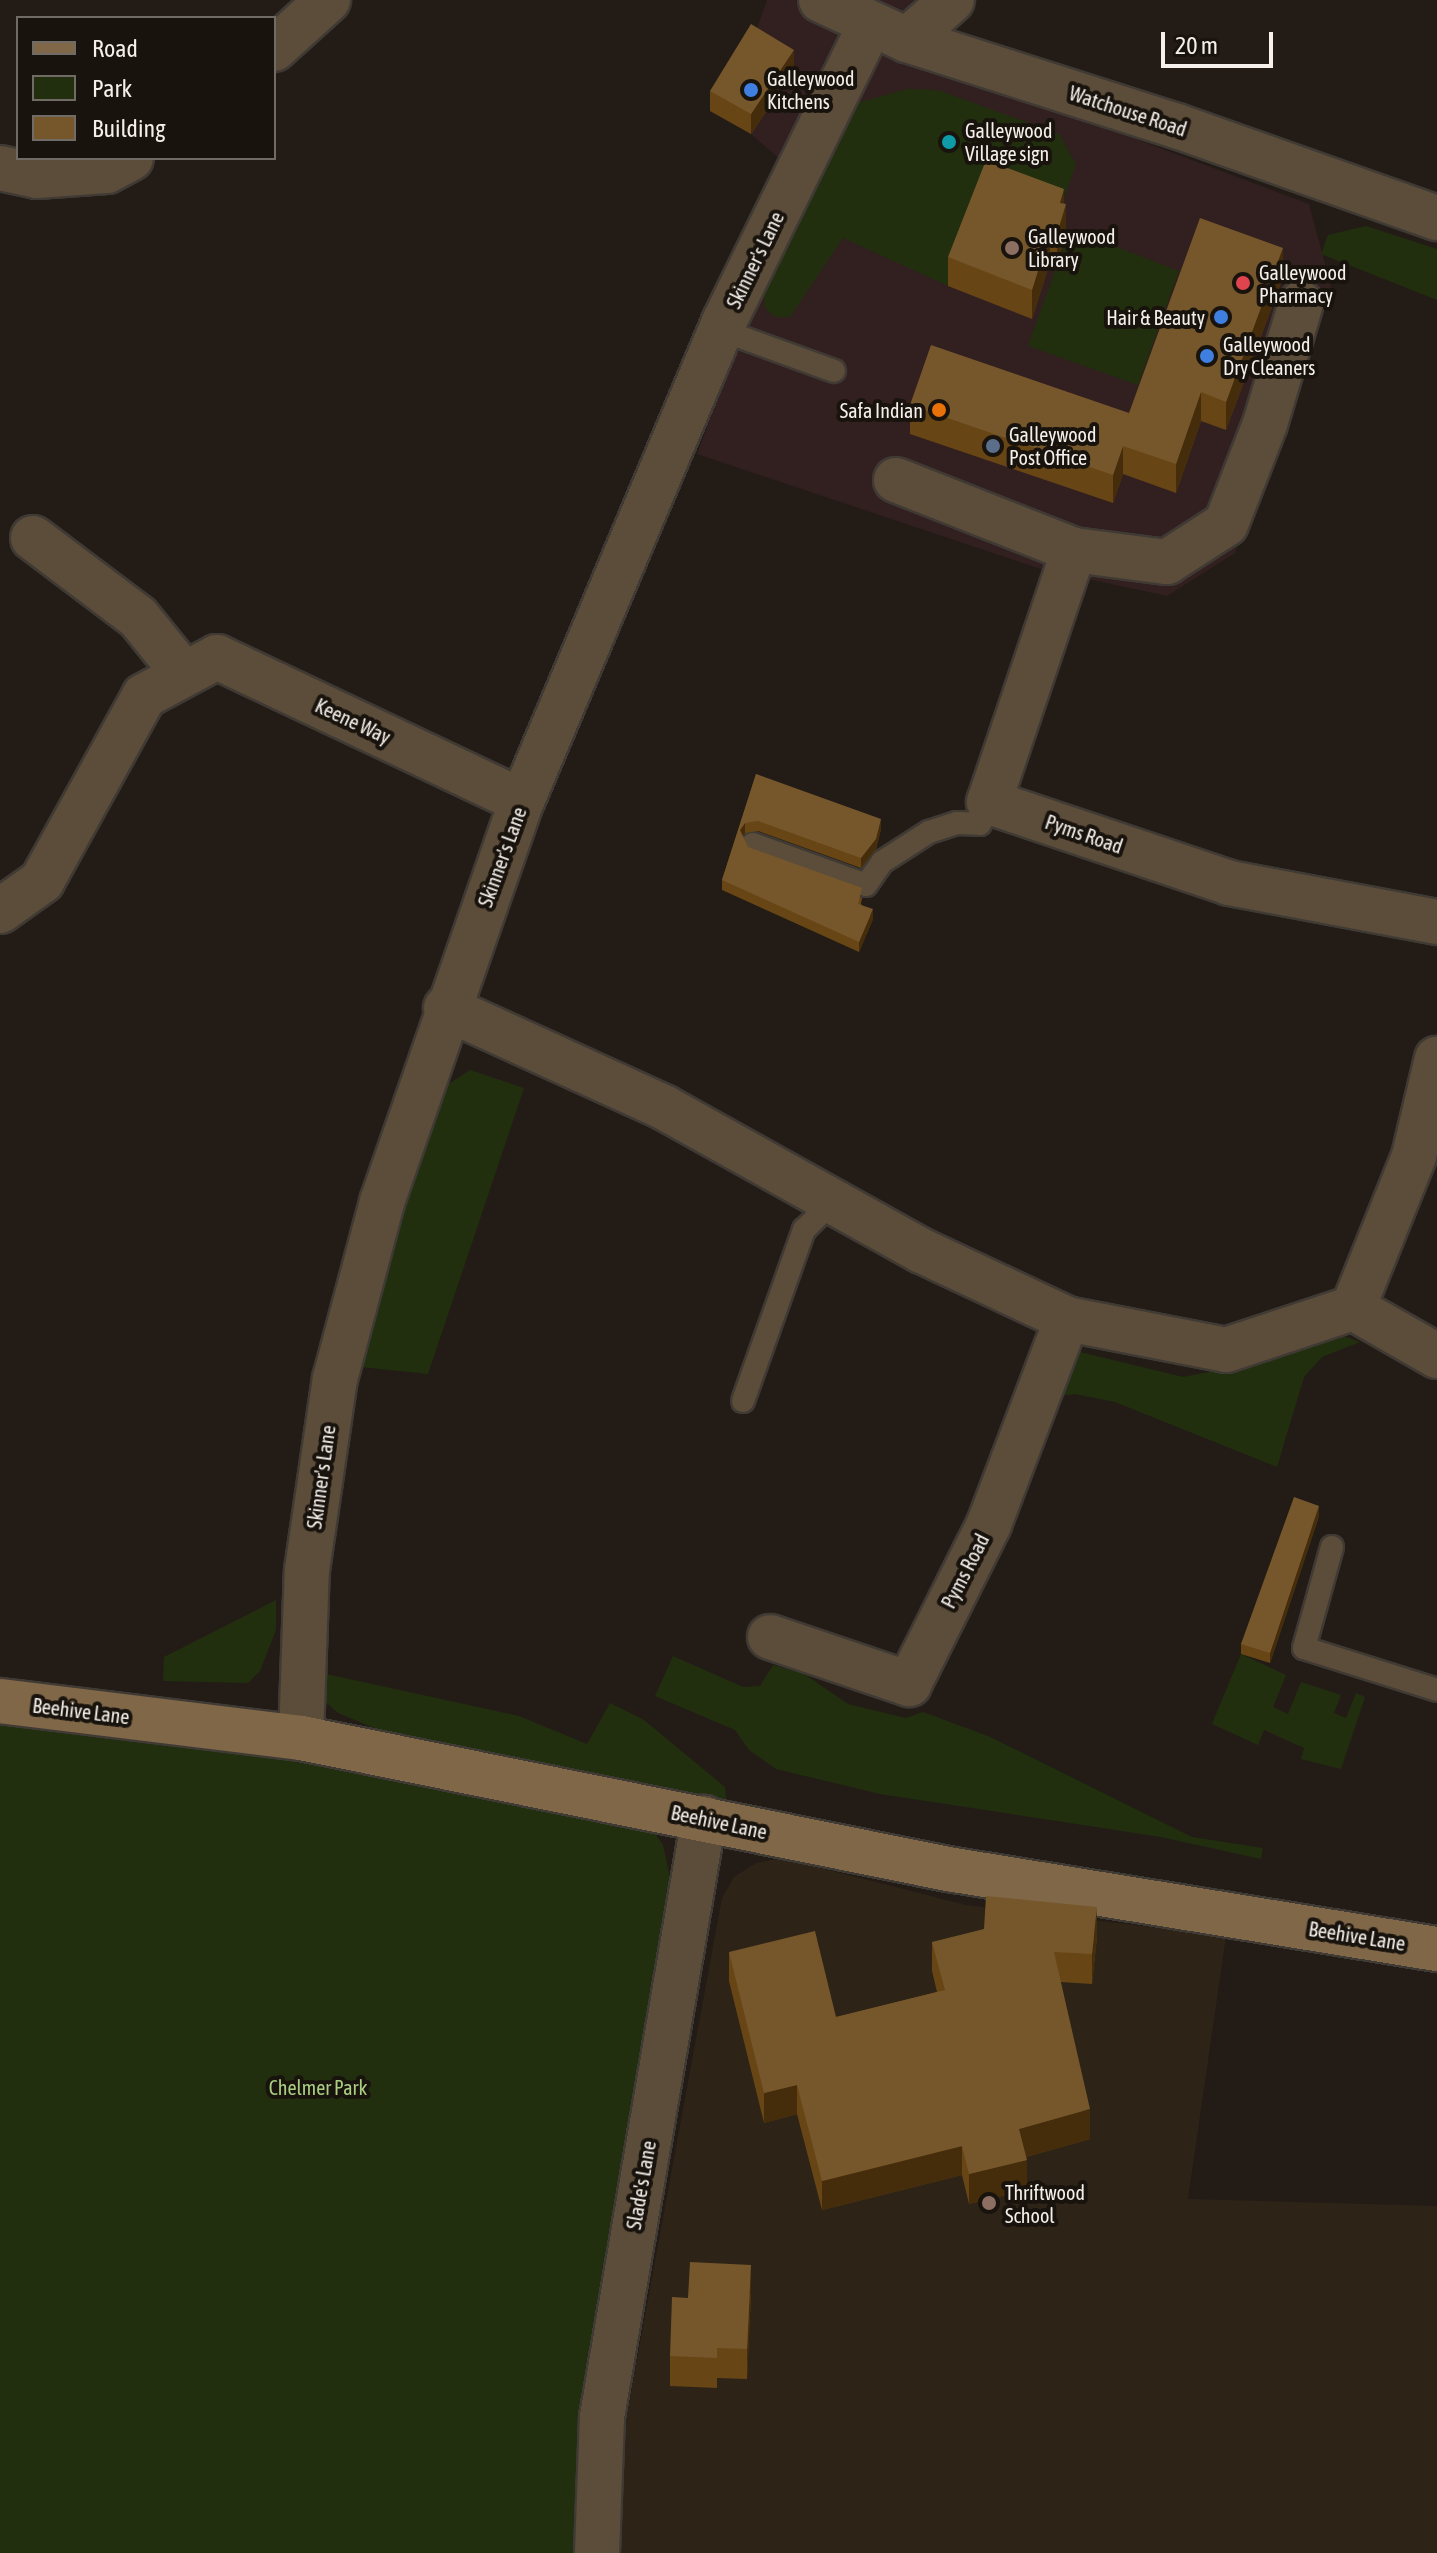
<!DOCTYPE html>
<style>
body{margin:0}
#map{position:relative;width:1437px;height:2553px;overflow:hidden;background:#231c16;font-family:"Asap Condensed",sans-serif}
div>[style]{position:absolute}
.commercial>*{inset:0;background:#321f1f}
.built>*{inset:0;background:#2e2317}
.green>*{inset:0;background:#212f0f}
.roads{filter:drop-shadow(2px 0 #403a34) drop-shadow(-2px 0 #403a34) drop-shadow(0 2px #403a34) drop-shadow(0 -2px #403a34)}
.service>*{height:22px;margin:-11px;padding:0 11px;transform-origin:11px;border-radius:11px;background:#5c4d3a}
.minor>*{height:44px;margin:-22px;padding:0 22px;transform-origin:22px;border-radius:22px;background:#5c4d3a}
.tertiary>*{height:44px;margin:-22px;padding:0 22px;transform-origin:22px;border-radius:22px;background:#5c4d3a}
.secondary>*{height:44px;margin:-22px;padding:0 22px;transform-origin:22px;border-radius:22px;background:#7f6748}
.wall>*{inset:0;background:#674515}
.shaded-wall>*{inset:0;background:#452d0c}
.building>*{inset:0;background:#76572c}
.dots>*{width:22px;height:22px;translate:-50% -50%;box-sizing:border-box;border:4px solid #19130d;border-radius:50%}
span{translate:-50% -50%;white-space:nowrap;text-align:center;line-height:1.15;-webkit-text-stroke:8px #19130d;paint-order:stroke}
.poi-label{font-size:20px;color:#f5f0eb}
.left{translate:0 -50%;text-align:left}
.right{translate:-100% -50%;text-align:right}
.street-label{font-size:20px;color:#f5f0eb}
.park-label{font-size:20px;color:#abcf82}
.legend{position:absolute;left:16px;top:16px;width:260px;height:144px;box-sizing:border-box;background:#19130d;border:2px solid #716b66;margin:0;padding:10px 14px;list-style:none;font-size:24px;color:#f5f0eb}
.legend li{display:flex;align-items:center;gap:16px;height:40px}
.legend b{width:40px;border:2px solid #716b66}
.scale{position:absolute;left:1161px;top:32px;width:112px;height:36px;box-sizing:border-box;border:4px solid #f5f0eb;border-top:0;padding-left:10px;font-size:24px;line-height:28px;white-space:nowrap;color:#f5f0eb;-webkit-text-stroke:6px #19130d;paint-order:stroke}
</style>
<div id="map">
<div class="commercial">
<i style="clip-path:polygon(767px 0,978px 0,912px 55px,1309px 204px,1331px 286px,1235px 553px,1167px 596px,1041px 569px,697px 454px,748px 317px,808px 184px,751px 134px,710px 111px,751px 44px)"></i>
</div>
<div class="built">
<i style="clip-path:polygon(781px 1858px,966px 1905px,1226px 1936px,1188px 2199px,1437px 2206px,1437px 2553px,616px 2553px,623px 2435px,722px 1898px,734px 1877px,756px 1863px)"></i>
</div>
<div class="green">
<i style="clip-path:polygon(907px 89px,938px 90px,1059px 134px,1076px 164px,1058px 216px,986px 190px,948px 286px,843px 238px,790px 317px,775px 317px,765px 308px,763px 283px,853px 104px)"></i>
<i style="clip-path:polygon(1366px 226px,1437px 249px,1437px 300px,1321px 254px,1328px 235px)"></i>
<i style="clip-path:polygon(1070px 229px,1179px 271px,1138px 385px,1028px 346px)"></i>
<i style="clip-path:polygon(470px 1070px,524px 1088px,428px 1374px,361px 1367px,376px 1294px,435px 1093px)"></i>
<i style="clip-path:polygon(1327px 1330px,1360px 1342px,1322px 1357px,1304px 1377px,1277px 1467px,1115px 1402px,1075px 1394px,1051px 1397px,1076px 1351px,1183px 1377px,1270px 1360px)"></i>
<i style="clip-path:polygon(276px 1600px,276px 1630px,260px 1671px,248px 1683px,163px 1681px,164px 1657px)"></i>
<i style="clip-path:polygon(1241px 1654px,1286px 1675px,1273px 1707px,1288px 1714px,1301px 1682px,1341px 1695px,1334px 1713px,1346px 1718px,1356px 1693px,1365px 1697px,1341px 1769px,1301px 1759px,1304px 1748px,1264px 1730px,1258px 1745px,1212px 1724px)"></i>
<i style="clip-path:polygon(673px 1656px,743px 1687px,760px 1686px,773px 1665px,804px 1674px,848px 1704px,906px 1718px,923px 1712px,988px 1736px,1192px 1837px,1263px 1848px,1261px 1859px,1161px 1837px,880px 1794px,776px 1769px,749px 1750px,735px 1730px,655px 1696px)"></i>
<i style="clip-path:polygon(326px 1674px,519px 1716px,587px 1744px,610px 1703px,644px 1720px,725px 1787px,727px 1808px,434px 1753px,338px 1713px,321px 1698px)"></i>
<i style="clip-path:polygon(0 1723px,235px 1750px,483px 1793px,651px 1828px,663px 1845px,673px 1892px,580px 2553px,0 2553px)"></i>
</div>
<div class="roads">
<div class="service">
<i style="left:721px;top:330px;width:120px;rotate:19.9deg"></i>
<i style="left:753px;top:844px;width:120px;rotate:19.9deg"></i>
<i style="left:866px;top:885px;width:28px;rotate:-55deg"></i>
<i style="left:882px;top:862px;width:56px;rotate:-32.6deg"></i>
<i style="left:929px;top:832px;width:29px;rotate:-18deg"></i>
<i style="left:957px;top:823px;width:23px;rotate:2deg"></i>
<i style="left:980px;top:824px;width:24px;rotate:-68deg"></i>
<i style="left:743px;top:1401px;width:182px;rotate:-70.4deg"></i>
<i style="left:804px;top:1230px;width:41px;rotate:-45deg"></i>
<i style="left:1332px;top:1547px;width:105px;rotate:105.5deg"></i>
<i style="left:1304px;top:1648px;width:139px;rotate:17.5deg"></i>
</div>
<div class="minor">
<i style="left:907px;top:40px;width:60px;rotate:-41.6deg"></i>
<i style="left:274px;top:49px;width:73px;rotate:-42.2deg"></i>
<i style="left:0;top:168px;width:38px;rotate:12deg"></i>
<i style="left:37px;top:176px;width:70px;rotate:-4.1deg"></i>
<i style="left:107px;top:171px;width:27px;rotate:-28deg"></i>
<i style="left:896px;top:480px;width:191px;rotate:21.5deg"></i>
<i style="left:1074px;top:550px;width:94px;rotate:7.4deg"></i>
<i style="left:1167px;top:562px;width:70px;rotate:-32.8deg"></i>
<i style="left:1226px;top:524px;width:107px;rotate:-68.7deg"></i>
<i style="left:1265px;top:424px;width:126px;rotate:-73.4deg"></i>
<i style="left:33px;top:538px;width:131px;rotate:37deg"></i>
<i style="left:138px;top:617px;width:73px;rotate:51.1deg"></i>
<i style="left:1074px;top:550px;width:266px;rotate:108.6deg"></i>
<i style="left:989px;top:802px;width:253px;rotate:18.6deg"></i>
<i style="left:1229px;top:883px;width:212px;rotate:10.6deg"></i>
<i style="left:0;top:911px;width:52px;rotate:-35.5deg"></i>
<i style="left:42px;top:881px;width:211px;rotate:-61.1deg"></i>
<i style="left:144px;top:696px;width:83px;rotate:-28.1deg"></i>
<i style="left:217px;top:657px;width:337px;rotate:25.3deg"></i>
<i style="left:446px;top:1008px;width:241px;rotate:24.5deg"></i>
<i style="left:665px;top:1108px;width:294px;rotate:29.1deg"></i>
<i style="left:922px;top:1251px;width:160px;rotate:25.1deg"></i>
<i style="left:1067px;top:1319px;width:162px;rotate:11deg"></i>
<i style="left:1226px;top:1350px;width:134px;rotate:-18.3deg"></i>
<i style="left:1353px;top:1308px;width:164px;rotate:-68.1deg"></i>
<i style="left:1414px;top:1156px;width:100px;rotate:-76.7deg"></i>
<i style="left:1353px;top:1308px;width:97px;rotate:29.7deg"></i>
<i style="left:770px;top:1637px;width:147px;rotate:18.7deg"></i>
<i style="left:909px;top:1684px;width:179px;rotate:-63.4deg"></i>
<i style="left:989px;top:1524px;width:219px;rotate:-69.2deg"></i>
<i style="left:301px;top:1738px;width:168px;rotate:-88deg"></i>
<i style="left:307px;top:1570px;width:193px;rotate:-81.7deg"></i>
<i style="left:335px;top:1379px;width:183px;rotate:-75.1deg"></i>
<i style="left:382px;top:1202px;width:425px;rotate:-70.8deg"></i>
<i style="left:522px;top:801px;width:520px;rotate:-67.13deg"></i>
<i style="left:724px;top:322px;width:331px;rotate:-63.8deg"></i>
<i style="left:597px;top:2553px;width:136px;rotate:-87.9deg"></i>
<i style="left:602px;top:2417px;width:608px;rotate:-80.34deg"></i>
</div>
<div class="tertiary">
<i style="left:821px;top:0;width:95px;rotate:24.9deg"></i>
<i style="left:907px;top:40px;width:283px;rotate:17.7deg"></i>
<i style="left:1177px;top:126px;width:276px;rotate:19.5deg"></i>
</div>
<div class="secondary">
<i style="left:0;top:1701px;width:303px;rotate:7deg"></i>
<i style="left:301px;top:1738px;width:660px;rotate:11.45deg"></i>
<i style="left:948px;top:1869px;width:496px;rotate:9.3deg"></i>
</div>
</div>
<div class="wall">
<i style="clip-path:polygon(794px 70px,751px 134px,710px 111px,710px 91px)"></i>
<i style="clip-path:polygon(1064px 204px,1066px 234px,1057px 263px,1050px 262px,1032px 319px,948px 286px,948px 257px)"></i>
<i style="clip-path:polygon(1283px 277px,1226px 430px,1201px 421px,1176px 493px,1123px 474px,1113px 503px,910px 434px,910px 405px,1129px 413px)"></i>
<i style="clip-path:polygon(756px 774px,881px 829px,876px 849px,861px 868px,758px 831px,745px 833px,743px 836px,748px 847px,862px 898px,861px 904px,873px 919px,859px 952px,722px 890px,722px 880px)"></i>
<i style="clip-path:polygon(1319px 1516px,1270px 1663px,1241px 1654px,1241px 1644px)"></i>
<i style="clip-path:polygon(1097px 1937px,1092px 1984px,1060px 1982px,1090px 2139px,1026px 2157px,1027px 2190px,969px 2204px,962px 2175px,822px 2210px,797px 2114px,764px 2123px,729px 1981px,729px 1952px,836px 2017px,937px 1992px,932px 1971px,932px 1942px)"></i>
<i style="clip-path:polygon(751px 2294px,747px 2379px,717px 2378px,717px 2388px,670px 2386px,670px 2356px,688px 2298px)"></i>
</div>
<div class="shaded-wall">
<i style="clip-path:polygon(794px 50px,794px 70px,751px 134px,751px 114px)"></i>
<i style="clip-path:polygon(1064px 189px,1064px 211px,1066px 204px,1066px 234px,1057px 263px,1057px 234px,1060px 203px)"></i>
<i style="clip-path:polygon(1050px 232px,1050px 262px,1032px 319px,1032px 290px)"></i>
<i style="clip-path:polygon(1283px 248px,1283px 277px,1226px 430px,1226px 402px)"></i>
<i style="clip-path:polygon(1201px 392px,1201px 421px,1176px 493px,1176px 464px)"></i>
<i style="clip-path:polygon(1123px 446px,1123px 474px,1113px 503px,1113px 475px)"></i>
<i style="clip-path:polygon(881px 819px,881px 829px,876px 849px,861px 868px,861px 858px)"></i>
<i style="clip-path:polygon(745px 823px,745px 833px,740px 840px,740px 830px)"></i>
<i style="clip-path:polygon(873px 909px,873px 919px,859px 952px,859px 942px)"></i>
<i style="clip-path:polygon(1319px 1506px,1319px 1516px,1270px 1663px,1270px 1653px)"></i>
<i style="clip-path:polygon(1097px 1907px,1097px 1937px,1092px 1984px,1092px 1954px)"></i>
<i style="clip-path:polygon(797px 2085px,797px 2114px,764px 2123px,764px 2093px)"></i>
<i style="clip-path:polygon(1090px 2109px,1090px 2139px,1019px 2159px,1019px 2129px)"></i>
<i style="clip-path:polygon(962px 2146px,962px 2175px,822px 2210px,822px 2181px)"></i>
<i style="clip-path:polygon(1027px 2160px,1027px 2190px,969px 2204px,969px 2174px)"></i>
<i style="clip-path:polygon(751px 2265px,751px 2294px,747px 2379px,747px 2349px)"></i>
</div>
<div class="building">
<i style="clip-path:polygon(751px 24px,794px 50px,751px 114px,710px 91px)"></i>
<i style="clip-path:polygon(986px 160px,1064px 189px,1060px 203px,1066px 204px,1057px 234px,1050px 232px,1032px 290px,948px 257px)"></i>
<i style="clip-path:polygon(1200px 218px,1283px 248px,1226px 402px,1201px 392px,1176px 464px,1123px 446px,1113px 475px,910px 405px,931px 345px,1129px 413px)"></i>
<i style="clip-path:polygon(756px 774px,881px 819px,876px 839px,861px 858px,758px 821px,745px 823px,740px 830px,748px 847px,862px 888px,858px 904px,873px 909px,859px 942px,722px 880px)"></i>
<i style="clip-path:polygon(1294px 1497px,1319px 1506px,1270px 1653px,1241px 1644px)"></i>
<i style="clip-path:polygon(986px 1896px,1097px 1907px,1092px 1954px,1054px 1952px,1090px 2109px,1019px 2129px,1027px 2160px,969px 2174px,962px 2146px,822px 2181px,797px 2085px,764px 2093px,729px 1952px,815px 1931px,836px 2017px,945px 1990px,932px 1942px,984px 1929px)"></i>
<i style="clip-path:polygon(690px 2262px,751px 2265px,747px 2349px,717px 2348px,717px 2358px,670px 2356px,672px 2297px,688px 2298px)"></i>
</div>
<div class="dots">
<i style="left:751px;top:90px;background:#3f7fe0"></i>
<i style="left:949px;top:142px;background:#0f9aa8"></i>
<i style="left:1012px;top:248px;background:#8d6e63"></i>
<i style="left:1243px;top:283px;background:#e0444e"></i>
<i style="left:1221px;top:317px;background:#3f7fe0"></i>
<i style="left:1207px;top:356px;background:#3f7fe0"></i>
<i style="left:939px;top:410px;background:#e8710a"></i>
<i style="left:993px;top:446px;background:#5c6f8a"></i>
<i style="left:989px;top:2203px;background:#8d6e63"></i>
</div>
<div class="poi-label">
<span class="left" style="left:767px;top:90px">Galleywood<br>Kitchens</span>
<span class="left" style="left:965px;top:142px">Galleywood<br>Village sign</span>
<span class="left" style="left:1028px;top:248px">Galleywood<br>Library</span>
<span class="left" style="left:1259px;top:284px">Galleywood<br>Pharmacy</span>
<span class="right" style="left:1205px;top:317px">Hair &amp; Beauty</span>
<span class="left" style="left:1223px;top:356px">Galleywood<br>Dry Cleaners</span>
<span class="right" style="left:923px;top:410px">Safa Indian</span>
<span class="left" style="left:1009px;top:446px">Galleywood<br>Post Office</span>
<span class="left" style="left:1005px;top:2204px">Thriftwood<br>School</span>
</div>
<div class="street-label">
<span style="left:1128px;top:111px;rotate:18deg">Watchouse Road</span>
<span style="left:755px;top:260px;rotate:-64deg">Skinner's Lane</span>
<span style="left:353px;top:721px;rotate:25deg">Keene Way</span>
<span style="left:1084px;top:834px;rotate:19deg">Pyms Road</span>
<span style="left:502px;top:857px;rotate:-70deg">Skinner's Lane</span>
<span style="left:321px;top:1477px;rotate:-82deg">Skinner's Lane</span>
<span style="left:965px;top:1571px;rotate:-63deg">Pyms Road</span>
<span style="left:81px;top:1711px;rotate:7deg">Beehive Lane</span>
<span style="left:719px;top:1822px;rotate:12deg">Beehive Lane</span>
<span style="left:1357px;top:1936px;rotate:9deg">Beehive Lane</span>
<span style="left:641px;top:2185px;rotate:-80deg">Slade's Lane</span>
</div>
<div class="park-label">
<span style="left:318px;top:2087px">Chelmer Park</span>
</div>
<ul class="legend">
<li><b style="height:10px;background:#7f6748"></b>Road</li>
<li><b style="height:22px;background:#212f0f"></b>Park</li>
<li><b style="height:22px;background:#76572c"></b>Building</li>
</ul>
<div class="scale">20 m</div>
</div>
